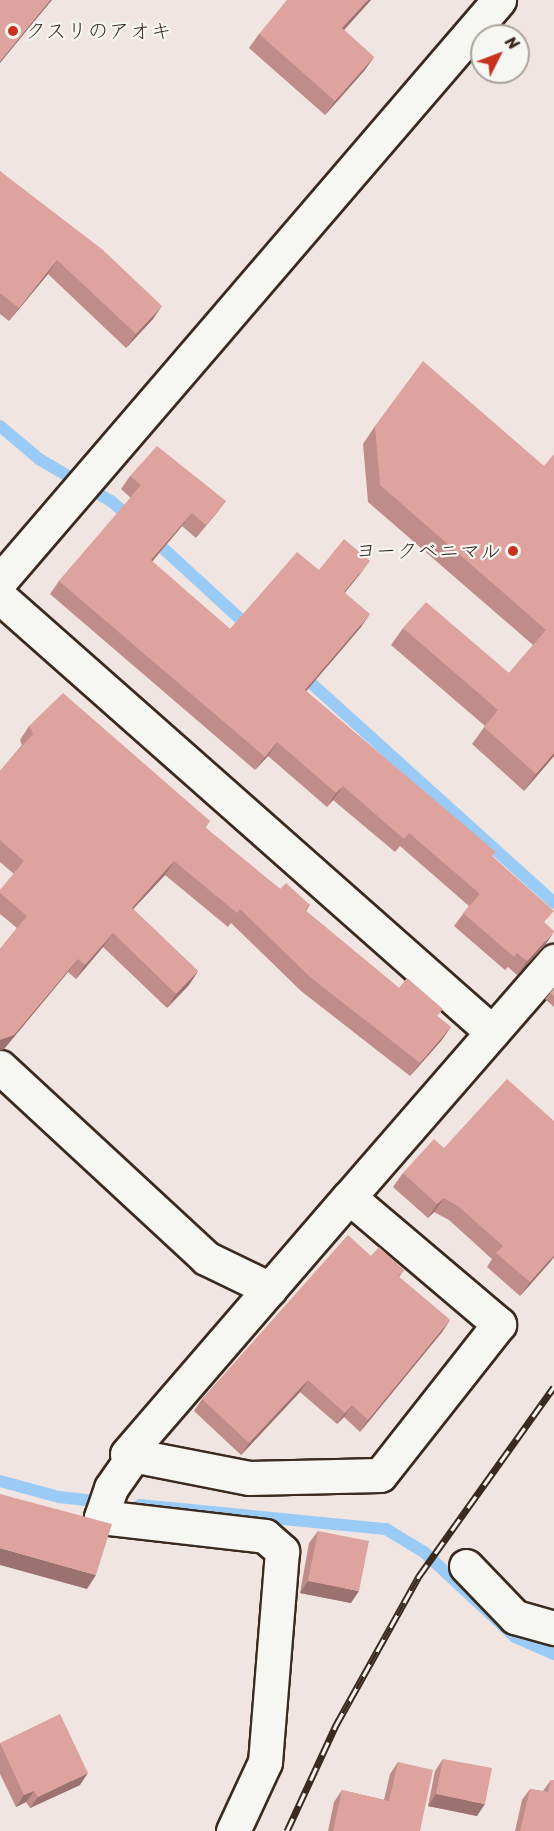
<!DOCTYPE html>
<meta charset="utf-8">
<style>
body{margin:0}
#map{position:relative;width:554px;height:1831px;overflow:hidden;background:#f1e5e1;font-family:Sriracha,"Klee One",sans-serif}
div>[style]{position:absolute}
.stream>*{height:12px;margin:-6px;padding:0 6px;transform-origin:6px;border-radius:6px;background:#9acbf7}
.roads{filter:drop-shadow(2px 0 #3b2a1e) drop-shadow(-2px 0 #3b2a1e) drop-shadow(0 2px #3b2a1e) drop-shadow(0 -2px #3b2a1e)}
.minor>*{height:33px;margin:-16.5px;padding:0 16.5px;transform-origin:16.5px;border-radius:16.5px;background:#f6f6f2}
.rail>*{height:7px;margin-top:-3.5px;transform-origin:0;background:repeating-linear-gradient(90deg,#f6f6f2 0 14px,#3b2a1e 0 28px);box-sizing:border-box;border-block:2px solid #3b2a1e}
.wall>*{inset:0;background:#bf8c89}
.shaded-wall>*{inset:0;background:#9b726f}
.building>*{inset:0;background:#dea39f}
.dots>*{width:16px;height:16px;translate:-50% -50%;box-sizing:border-box;border:3px solid #f6f6f2;border-radius:50%}
span{translate:-50% -50%;white-space:nowrap;text-align:center;line-height:1.15;-webkit-text-stroke:4.5px #f6f6f2;paint-order:stroke}
.poi-label{font-size:21px;color:#3b2a1e}
.left{translate:0 -50%;text-align:left}
.right{translate:-100% -50%;text-align:right}
.north{position:absolute;left:470px;top:24px;width:60px;height:60px;box-sizing:border-box;background:#f6f6f2;border:2px solid #aba49d;border-radius:50%;rotate:48deg;font-size:16px;font-weight:700;line-height:24px;text-align:center;color:#3b2a1e}
.north::after{content:'';display:block;margin:auto;width:21px;height:27px;background:#c8321e;clip-path:polygon(50% 0,100% 100%,50% 72%,0 100%)}
</style>
<div id="map">
<div class="stream">
<i style="left:0;top:426px;width:51px;rotate:40.2deg"></i>
<i style="left:39px;top:459px;width:83px;rotate:30.3deg"></i>
<i style="left:111px;top:501px;width:29px;rotate:41deg"></i>
<i style="left:152px;top:538px;width:133px;rotate:42.6deg"></i>
<i style="left:301px;top:674px;width:341px;rotate:42.1deg"></i>
<i style="left:0;top:1481px;width:61px;rotate:15.2deg"></i>
<i style="left:59px;top:1497px;width:45px;rotate:6.3deg"></i>
<i style="left:140px;top:1505px;width:247px;rotate:5.6deg"></i>
<i style="left:386px;top:1529px;width:44px;rotate:31.2deg"></i>
<i style="left:424px;top:1552px;width:125px;rotate:43deg"></i>
<i style="left:515px;top:1637px;width:43px;rotate:23.6deg"></i>
</div>
<div class="roads">
<div class="minor">
<i style="left:0;top:581px;width:766px;rotate:-49.34deg"></i>
<i style="left:0;top:597px;width:657px;rotate:41.48deg"></i>
<i style="left:0;top:1067px;width:281px;rotate:42.8deg"></i>
<i style="left:206px;top:1258px;width:71px;rotate:25.8deg"></i>
<i style="left:349px;top:1197px;width:197px;rotate:40.3deg"></i>
<i style="left:499px;top:1324px;width:192px;rotate:128.2deg"></i>
<i style="left:380px;top:1475px;width:131px;rotate:178.7deg"></i>
<i style="left:249px;top:1478px;width:124px;rotate:-168.9deg"></i>
<i style="left:127px;top:1454px;width:340px;rotate:-49.2deg"></i>
<i style="left:349px;top:1197px;width:313px;rotate:-49deg"></i>
<i style="left:134px;top:1455px;width:40px;rotate:124.9deg"></i>
<i style="left:111px;top:1488px;width:31px;rotate:109deg"></i>
<i style="left:101px;top:1517px;width:165px;rotate:6.6deg"></i>
<i style="left:265px;top:1536px;width:23px;rotate:41deg"></i>
<i style="left:282px;top:1551px;width:212px;rotate:94.6deg"></i>
<i style="left:265px;top:1762px;width:76px;rotate:114.9deg"></i>
<i style="left:466px;top:1566px;width:71px;rotate:46.1deg"></i>
<i style="left:515px;top:1617px;width:41px;rotate:15.8deg"></i>
</div>
</div>
<div class="rail">
<i style="left:287px;top:1831px;width:117px;rotate:-65.2deg"></i>
<i style="left:336px;top:1725px;width:171px;rotate:-60.9deg"></i>
<i style="left:419px;top:1576px;width:232px;rotate:-54.5deg"></i>
</div>
<div class="wall">
<i style="clip-path:polygon(371px 0,344px 30px,374px 57px,364px 71px,325px 115px,249px 48px,259px 34px)"></i>
<i style="clip-path:polygon(0 171px,153px 319px,126px 348px,48px 274px,9px 321px,0 314px)"></i>
<i style="clip-path:polygon(375px 426px,544px 466px,554px 756px,524px 791px,472px 744px,485px 726px,391px 645px,403px 628px,509px 673px,533px 645px,368px 502px,363px 444px)"></i>
<i style="clip-path:polygon(130px 476px,226px 501px,216px 514px,196px 538px,182px 526px,152px 562px,230px 629px,319px 570px,360px 574px,345px 592px,361px 627px,306px 691px,493px 857px,545px 923px,545px 945px,517px 975px,508px 967px,505px 970px,454px 926px,469px 906px,400px 846px,395px 852px,333px 800px,327px 807px,268px 756px,255px 770px,50px 594px,59px 581px,131px 498px,121px 489px)"></i>
<i style="clip-path:polygon(29px 726px,210px 821px,205px 828px,280px 889px,310px 905px,306px 911px,399px 988px,437px 1016px,451px 1027px,441px 1041px,410px 1076px,301px 991px,231px 923px,228px 927px,165px 875px,133px 909px,198px 971px,189px 985px,167px 1008px,103px 947px,76px 979px,68px 972px,4px 1049px,0 1050px,0 949px,17px 928px,0 914px,0 890px,14px 874px,0 862px,0 771px,22px 745px,20px 740px)"></i>
<i style="clip-path:polygon(554px 988px,554px 1007px,545px 999px)"></i>
<i style="clip-path:polygon(403px 1173px,551px 1261px,520px 1296px,487px 1267px,492px 1259px,449px 1220px,434px 1212px,428px 1218px,393px 1187px)"></i>
<i style="clip-path:polygon(371px 1256px,404px 1270px,399px 1277px,450px 1320px,442px 1332px,360px 1432px,344px 1417px,337px 1424px,300px 1392px,241px 1455px,194px 1411px,202px 1399px)"></i>
<i style="clip-path:polygon(318px 1531px,351px 1603px,300px 1593px,309px 1543px)"></i>
<i style="clip-path:polygon(0 1743px,80px 1785px,30px 1808px,26px 1802px,16px 1807px,0 1774px)"></i>
<i style="clip-path:polygon(443px 1759px,477px 1816px,428px 1806px,435px 1771px)"></i>
<i style="clip-path:polygon(398px 1762px,420px 1831px,328px 1831px,334px 1802px,342px 1790px,384px 1800px,390px 1774px)"></i>
<i style="clip-path:polygon(551px 1780px,554px 1831px,515px 1831px,522px 1800px,530px 1789px,543px 1791px)"></i>
</div>
<div class="shaded-wall">
<i style="clip-path:polygon(50px 0,52px 0,0 63px,0 61px)"></i>
<i style="clip-path:polygon(368px 0,371px 0,332px 43px,342px 28px)"></i>
<i style="clip-path:polygon(374px 57px,364px 71px,325px 115px,335px 101px)"></i>
<i style="clip-path:polygon(57px 260px,48px 274px,9px 321px,19px 308px)"></i>
<i style="clip-path:polygon(162px 306px,153px 319px,126px 348px,136px 334px)"></i>
<i style="clip-path:polygon(192px 513px,182px 526px,141px 574px,151px 560px)"></i>
<i style="clip-path:polygon(370px 561px,360px 574px,335px 605px,344px 592px)"></i>
<i style="clip-path:polygon(370px 614px,361px 627px,296px 703px,305px 690px)"></i>
<i style="clip-path:polygon(277px 742px,268px 756px,255px 770px,265px 757px)"></i>
<i style="clip-path:polygon(554px 753px,554px 756px,524px 791px,536px 774px)"></i>
<i style="clip-path:polygon(343px 786px,333px 800px,327px 807px,336px 793px)"></i>
<i style="clip-path:polygon(174px 861px,165px 875px,122px 921px,132px 908px)"></i>
<i style="clip-path:polygon(554px 932px,545px 945px,517px 975px,527px 961px)"></i>
<i style="clip-path:polygon(113px 933px,103px 947px,76px 979px,85px 965px)"></i>
<i style="clip-path:polygon(78px 959px,68px 972px,4px 1049px,0 1050px,0 1040px)"></i>
<i style="clip-path:polygon(198px 971px,189px 985px,167px 1008px,176px 994px)"></i>
<i style="clip-path:polygon(451px 1027px,441px 1041px,410px 1076px,420px 1063px)"></i>
<i style="clip-path:polygon(444px 1198px,434px 1212px,428px 1218px,437px 1204px)"></i>
<i style="clip-path:polygon(554px 1255px,554px 1257px,551px 1261px,520px 1296px,530px 1282px)"></i>
<i style="clip-path:polygon(450px 1320px,442px 1332px,360px 1432px,368px 1420px)"></i>
<i style="clip-path:polygon(308px 1380px,300px 1392px,241px 1455px,249px 1443px)"></i>
<i style="clip-path:polygon(352px 1405px,344px 1417px,337px 1424px,345px 1413px)"></i>
<i style="clip-path:polygon(0 1548px,96px 1575px,87px 1589px,0 1565px)"></i>
<i style="clip-path:polygon(308px 1581px,359px 1591px,351px 1603px,300px 1593px)"></i>
<i style="clip-path:polygon(88px 1773px,80px 1785px,30px 1808px,38px 1797px)"></i>
<i style="clip-path:polygon(34px 1791px,26px 1802px,16px 1807px,24px 1795px)"></i>
<i style="clip-path:polygon(436px 1794px,485px 1804px,477px 1816px,428px 1806px)"></i>
</div>
<div class="building">
<i style="clip-path:polygon(0 0,50px 0,0 61px)"></i>
<i style="clip-path:polygon(287px 0,368px 0,342px 28px,374px 57px,335px 101px,259px 34px)"></i>
<i style="clip-path:polygon(0 171px,103px 250px,162px 306px,136px 334px,57px 260px,19px 308px,0 293px)"></i>
<i style="clip-path:polygon(423px 361px,544px 466px,554px 454px,554px 753px,536px 774px,484px 727px,498px 710px,403px 628px,426px 602px,509px 673px,546px 630px,380px 485px,375px 426px)"></i>
<i style="clip-path:polygon(157px 446px,226px 501px,206px 525px,192px 513px,151px 560px,230px 629px,297px 552px,319px 570px,344px 539px,370px 561px,344px 592px,370px 614px,305px 690px,496px 852px,492px 856px,554px 911px,544px 922px,554px 931px,554px 932px,527px 961px,517px 953px,514px 957px,463px 913px,480px 894px,409px 833px,404px 839px,343px 786px,336px 793px,277px 742px,265px 757px,59px 581px,141px 485px,130px 476px)"></i>
<i style="clip-path:polygon(63px 693px,210px 821px,205px 827px,280px 889px,286px 883px,310px 905px,305px 910px,399px 988px,407px 978px,443px 1009px,437px 1016px,451px 1027px,420px 1063px,310px 977px,240px 909px,237px 913px,174px 861px,132px 908px,198px 971px,176px 994px,113px 933px,85px 965px,78px 959px,14px 1035px,0 1040px,0 949px,27px 916px,0 893px,0 890px,24px 861px,0 840px,0 771px,33px 734px,29px 726px)"></i>
<i style="clip-path:polygon(554px 988px,554px 996px,550px 993px)"></i>
<i style="clip-path:polygon(507px 1079px,554px 1121px,554px 1255px,530px 1282px,496px 1253px,503px 1246px,458px 1206px,444px 1198px,437px 1204px,403px 1173px,434px 1139px,444px 1148px)"></i>
<i style="clip-path:polygon(348px 1235px,371px 1256px,379px 1247px,404px 1270px,398px 1276px,450px 1320px,368px 1420px,352px 1405px,345px 1413px,308px 1380px,249px 1443px,202px 1399px)"></i>
<i style="clip-path:polygon(0 1494px,112px 1524px,96px 1575px,0 1548px)"></i>
<i style="clip-path:polygon(318px 1531px,369px 1541px,359px 1591px,308px 1581px)"></i>
<i style="clip-path:polygon(60px 1714px,88px 1773px,38px 1797px,34px 1791px,24px 1795px,0 1743px)"></i>
<i style="clip-path:polygon(443px 1759px,492px 1768px,485px 1804px,436px 1794px)"></i>
<i style="clip-path:polygon(398px 1762px,433px 1770px,420px 1831px,333px 1831px,342px 1790px,389px 1801px)"></i>
<i style="clip-path:polygon(551px 1780px,554px 1780px,554px 1831px,520px 1831px,530px 1789px,548px 1792px)"></i>
</div>
<div class="dots">
<i style="left:13px;top:31px;background:#c8321e"></i>
<i style="left:513px;top:551px;background:#c8321e"></i>
</div>
<div class="poi-label">
<span class="left" style="left:25px;top:31px">クスリのアオキ</span>
<span class="right" style="left:501px;top:551px">ヨークベニマル</span>
</div>
<div class="north">N</div>
</div>
